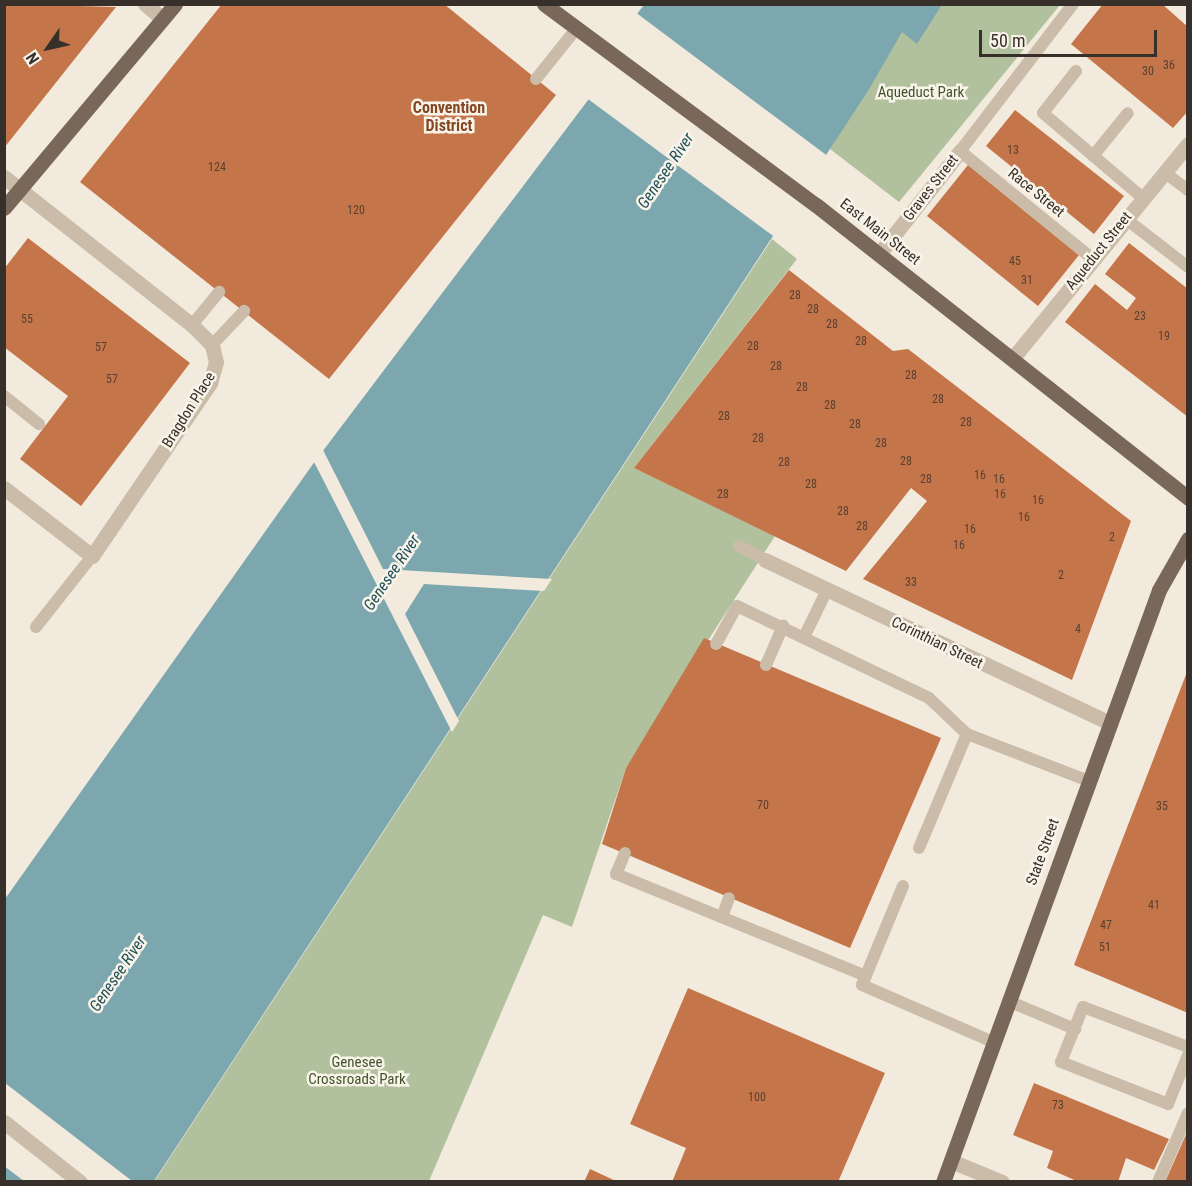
<!DOCTYPE html>
<style>
body{margin:0}
#map{position:relative;width:1192px;height:1186px;overflow:hidden;background:#f2ebdd;font-family:"Roboto Condensed",sans-serif}
div>[style]{position:absolute}
.green>*{inset:0;background:#b1c19d}
.water>*{inset:0;background:#7da7af}
.pier>*{inset:0;background:#f2ebdd}
.building>*{inset:0;background:#c4754a}
.service>*{height:12px;margin:-6px;padding:0 6px;transform-origin:6px;border-radius:6px;background:#cabca9}
.minor>*{height:15px;margin:-7.5px;padding:0 7.5px;transform-origin:7.5px;border-radius:7.5px;background:#cabca9}
.tertiary>*{height:15px;margin:-7.5px;padding:0 7.5px;transform-origin:7.5px;border-radius:7.5px;background:#cabca9}
.primary>*{height:15px;margin:-7.5px;padding:0 7.5px;transform-origin:7.5px;border-radius:7.5px;background:#79685a}
span{translate:-50% -50%;white-space:nowrap;text-align:center;line-height:1.15;-webkit-text-stroke:5px #f9f4ea;paint-order:stroke}
.number-label{font-size:12px;color:#5a4031}
.number-label span{-webkit-text-stroke-width:0}
.park-label{font-size:15px;color:#42552d}
.street-label{font-size:15px;color:#372f29}
.neighbourhood-label{font-size:16px;color:#854623;font-weight:700}
.water-label{font-size:16px;color:#1f4e58;font-style:italic}
.frame{position:absolute;inset:0;border:6px solid #372f29;pointer-events:none}
.north{position:absolute;left:18px;top:18px;width:60px;height:60px;-webkit-text-stroke:4px #f9f4ea;paint-order:stroke;rotate:236deg;font-size:16px;font-weight:700;line-height:24px;text-align:center;color:#372f29}
.north::after{content:'';display:block;margin:auto;width:21px;height:27px;background:#372f29;clip-path:polygon(50% 0,100% 100%,50% 72%,0 100%)}
.scale{position:absolute;left:979px;top:30px;width:178px;height:27px;box-sizing:border-box;border:3px solid #372f29;border-top:0;padding-left:8px;font-size:18px;line-height:21px;white-space:nowrap;color:#372f29;-webkit-text-stroke:4px #f9f4ea;paint-order:stroke}
</style>
<div id="map">
<div class="green">
<i style="clip-path:polygon(942px 5px,1060px 5px,899px 202px,830px 149px,902px 31px,917px 43px)"></i>
<i style="clip-path:polygon(772px 239px,797px 259px,634px 468px,775px 536px,626px 768px,572px 927px,543px 915px,429px 1181px,154px 1182px)"></i>
</div>
<div class="water">
<i style="clip-path:polygon(644px 5px,942px 5px,917px 44px,902px 32px,868px 91px,154px 1181px,5px 1182px,5px 899px,313px 464px,647px 22px,637px 14px)"></i>
</div>
<div class="pier">
<i style="clip-path:polygon(635px 12px,829px 157px,776px 238px,588px 99px,644px 23px)"></i>
<i style="clip-path:polygon(322px 448px,383px 569px,552px 579px,544px 591px,424px 584px,405px 614px,459px 721px,452px 732px,313px 460px)"></i>
<i style="clip-path:polygon(5px 1083px,132px 1181px,24px 1181px,4px 1166px)"></i>
</div>
<div class="building">
<i style="clip-path:polygon(4px 4px,116px 7px,4px 148px)"></i>
<i style="clip-path:polygon(222px 4px,444px 4px,556px 95px,329px 379px,80px 182px)"></i>
<i style="clip-path:polygon(1103px 4px,1162px 4px,1188px 27px,1188px 111px,1173px 128px,1071px 44px)"></i>
<i style="clip-path:polygon(1015px 110px,1124px 196px,1094px 234px,986px 146px)"></i>
<i style="clip-path:polygon(968px 165px,1079px 255px,1038px 306px,927px 216px)"></i>
<i style="clip-path:polygon(28px 238px,190px 363px,81px 506px,20px 459px,68px 396px,4px 347px,4px 269px)"></i>
<i style="clip-path:polygon(1129px 243px,1188px 289px,1188px 417px,1065px 322px,1095px 284px,1127px 310px,1136px 298px,1105px 274px)"></i>
<i style="clip-path:polygon(789px 270px,893px 351px,908px 349px,1131px 521px,1072px 680px,863px 579px,927px 501px,911px 488px,846px 571px,634px 468px)"></i>
<i style="clip-path:polygon(704px 638px,941px 738px,850px 948px,602px 844px,626px 768px)"></i>
<i style="clip-path:polygon(1187px 672px,1188px 672px,1188px 1013px,1074px 965px)"></i>
<i style="clip-path:polygon(688px 988px,885px 1073px,838px 1182px,672px 1182px,686px 1148px,630px 1124px)"></i>
<i style="clip-path:polygon(1034px 1083px,1169px 1139px,1154px 1170px,1126px 1158px,1118px 1182px,1079px 1182px,1047px 1168px,1053px 1151px,1013px 1135px)"></i>
<i style="clip-path:polygon(1188px 1130px,1188px 1182px,1165px 1182px)"></i>
<i style="clip-path:polygon(590px 1169px,618px 1182px,584px 1182px)"></i>
</div>
<div class="service">
<i style="left:1073px;top:4px;width:185px;rotate:127.5deg"></i>
<i style="left:960px;top:151px;width:171px;rotate:39.1deg"></i>
<i style="left:1076px;top:71px;width:53px;rotate:128.2deg"></i>
<i style="left:1043px;top:113px;width:131px;rotate:40.4deg"></i>
<i style="left:536px;top:79px;width:64px;rotate:-51.3deg"></i>
<i style="left:1093px;top:156px;width:55px;rotate:-50.9deg"></i>
<i style="left:1164px;top:172px;width:30px;rotate:37deg"></i>
<i style="left:1126px;top:219px;width:78px;rotate:37.7deg"></i>
<i style="left:192px;top:325px;width:43px;rotate:-50.7deg"></i>
<i style="left:212px;top:345px;width:47px;rotate:-46.7deg"></i>
<i style="left:4px;top:396px;width:45px;rotate:38.7deg"></i>
<i style="left:739px;top:546px;width:30px;rotate:28deg"></i>
<i style="left:36px;top:627px;width:90px;rotate:-51.7deg"></i>
<i style="left:804px;top:637px;width:52px;rotate:-63.9deg"></i>
<i style="left:716px;top:644px;width:43px;rotate:-61.1deg"></i>
<i style="left:737px;top:606px;width:213px;rotate:25.6deg"></i>
<i style="left:929px;top:698px;width:52px;rotate:43.5deg"></i>
<i style="left:766px;top:665px;width:43px;rotate:-66.4deg"></i>
<i style="left:919px;top:848px;width:124px;rotate:-67.2deg"></i>
<i style="left:967px;top:734px;width:131px;rotate:21.1deg"></i>
<i style="left:625px;top:853px;width:23px;rotate:113deg"></i>
<i style="left:616px;top:874px;width:270px;rotate:22.2deg"></i>
<i style="left:903px;top:886px;width:107px;rotate:112.5deg"></i>
<i style="left:862px;top:985px;width:143px;rotate:23.5deg"></i>
<i style="left:722px;top:917px;width:20px;rotate:-70deg"></i>
<i style="left:1008px;top:1001px;width:73px;rotate:22.7deg"></i>
<i style="left:1188px;top:1047px;width:112px;rotate:-159.1deg"></i>
<i style="left:1083px;top:1007px;width:59px;rotate:111.8deg"></i>
<i style="left:1061px;top:1062px;width:115px;rotate:21.4deg"></i>
<i style="left:1168px;top:1104px;width:53px;rotate:-67.8deg"></i>
<i style="left:1158px;top:1182px;width:75px;rotate:-66.5deg"></i>
</div>
<div class="minor">
<i style="left:145px;top:4px;width:23px;rotate:40deg"></i>
<i style="left:4px;top:177px;width:239px;rotate:38.2deg"></i>
<i style="left:192px;top:325px;width:28px;rotate:45deg"></i>
<i style="left:212px;top:345px;width:17px;rotate:77deg"></i>
<i style="left:216px;top:362px;width:22px;rotate:106deg"></i>
<i style="left:210px;top:383px;width:209px;rotate:124.3deg"></i>
<i style="left:92px;top:556px;width:111px;rotate:-142.3deg"></i>
<i style="left:879px;top:254px;width:131px;rotate:-51.8deg"></i>
<i style="left:1012px;top:359px;width:278px;rotate:-50.7deg"></i>
<i style="left:765px;top:560px;width:382px;rotate:25.3deg"></i>
<i style="left:951px;top:1161px;width:55px;rotate:22.4deg"></i>
</div>
<div class="tertiary">
<i style="left:4px;top:1122px;width:97px;rotate:38.3deg"></i>
</div>
<div class="primary">
<i style="left:544px;top:4px;width:338px;rotate:36.5deg"></i>
<i style="left:816px;top:205px;width:474px;rotate:38.2deg"></i>
<i style="left:4px;top:208px;width:266px;rotate:-50deg"></i>
<i style="left:943px;top:1182px;width:630px;rotate:-69.95deg"></i>
<i style="left:1159px;top:590px;width:59px;rotate:-60.4deg"></i>
</div>
<div class="number-label">
<span style="left:1169px;top:66px">36</span>
<span style="left:1148px;top:72px">30</span>
<span style="left:1013px;top:151px">13</span>
<span style="left:217px;top:168px">124</span>
<span style="left:356px;top:211px">120</span>
<span style="left:1015px;top:262px">45</span>
<span style="left:1027px;top:281px">31</span>
<span style="left:795px;top:296px">28</span>
<span style="left:813px;top:310px">28</span>
<span style="left:1140px;top:317px">23</span>
<span style="left:27px;top:320px">55</span>
<span style="left:832px;top:325px">28</span>
<span style="left:1164px;top:337px">19</span>
<span style="left:861px;top:342px">28</span>
<span style="left:753px;top:347px">28</span>
<span style="left:101px;top:348px">57</span>
<span style="left:776px;top:367px">28</span>
<span style="left:911px;top:376px">28</span>
<span style="left:112px;top:380px">57</span>
<span style="left:802px;top:388px">28</span>
<span style="left:938px;top:400px">28</span>
<span style="left:830px;top:406px">28</span>
<span style="left:724px;top:417px">28</span>
<span style="left:966px;top:423px">28</span>
<span style="left:855px;top:425px">28</span>
<span style="left:758px;top:439px">28</span>
<span style="left:881px;top:444px">28</span>
<span style="left:906px;top:462px">28</span>
<span style="left:784px;top:463px">28</span>
<span style="left:980px;top:476px">16</span>
<span style="left:926px;top:480px">28</span>
<span style="left:999px;top:480px">16</span>
<span style="left:811px;top:485px">28</span>
<span style="left:723px;top:495px">28</span>
<span style="left:1000px;top:495px">16</span>
<span style="left:1038px;top:501px">16</span>
<span style="left:843px;top:512px">28</span>
<span style="left:1024px;top:518px">16</span>
<span style="left:862px;top:527px">28</span>
<span style="left:970px;top:530px">16</span>
<span style="left:1112px;top:538px">2</span>
<span style="left:959px;top:546px">16</span>
<span style="left:1061px;top:576px">2</span>
<span style="left:911px;top:583px">33</span>
<span style="left:1078px;top:630px">4</span>
<span style="left:763px;top:806px">70</span>
<span style="left:1162px;top:807px">35</span>
<span style="left:1154px;top:906px">41</span>
<span style="left:1106px;top:926px">47</span>
<span style="left:1105px;top:948px">51</span>
<span style="left:757px;top:1098px">100</span>
<span style="left:1058px;top:1106px">73</span>
</div>
<div class="park-label">
<span style="left:921px;top:93px">Aqueduct Park</span>
<span style="left:357px;top:1071px">Genesee<br>Crossroads Park</span>
</div>
<div class="street-label">
<span style="left:931px;top:188px;rotate:-52deg">Graves Street</span>
<span style="left:1036px;top:193px;rotate:39deg">Race Street</span>
<span style="left:880px;top:232px;rotate:38deg">East Main Street</span>
<span style="left:1099px;top:251px;rotate:-51deg">Aqueduct Street</span>
<span style="left:189px;top:410px;rotate:-58deg">Bragdon Place</span>
<span style="left:937px;top:643px;rotate:26deg">Corinthian Street</span>
<span style="left:1043px;top:852px;rotate:-70deg">State Street</span>
</div>
<div class="neighbourhood-label">
<span style="left:449px;top:117px">Convention<br>District</span>
</div>
<div class="water-label">
<span style="left:666px;top:171px;rotate:-56deg">Genesee River</span>
<span style="left:392px;top:573px;rotate:-56deg">Genesee River</span>
<span style="left:118px;top:974px;rotate:-56deg">Genesee River</span>
</div>
<div class="frame"></div>
<div class="north">N</div>
<div class="scale">50 m</div>
</div>
